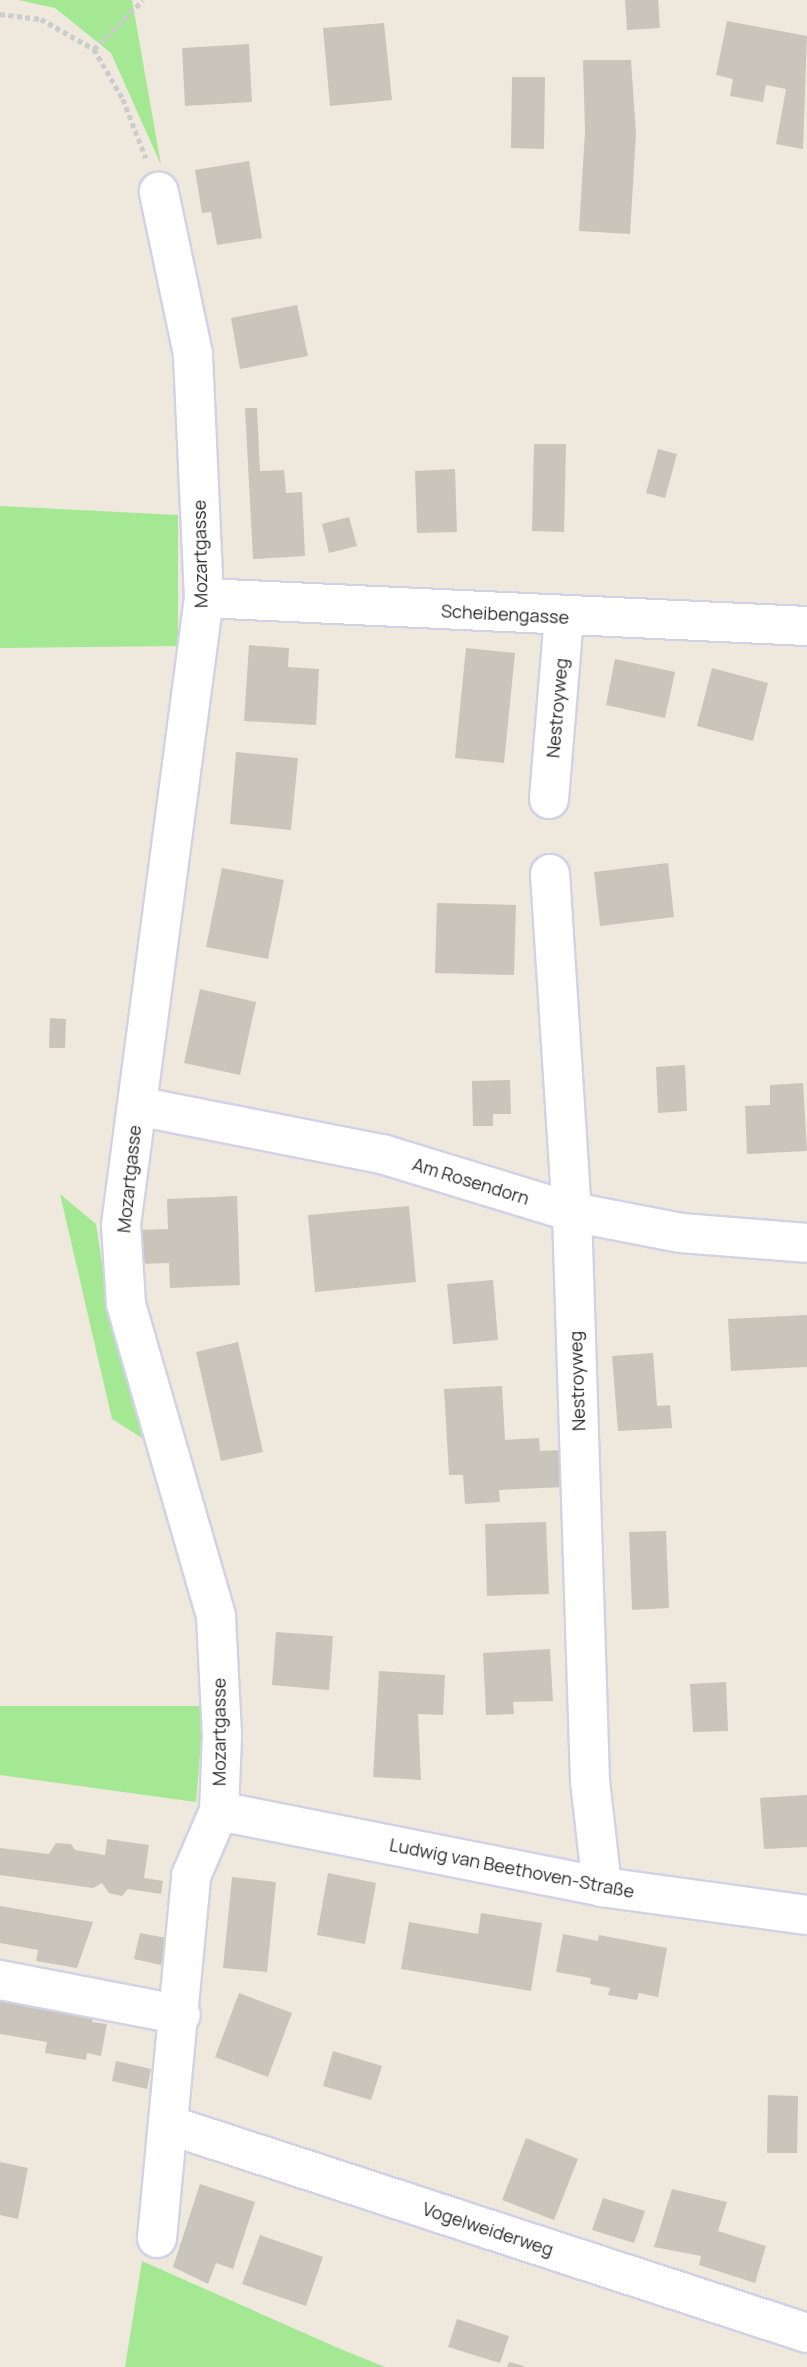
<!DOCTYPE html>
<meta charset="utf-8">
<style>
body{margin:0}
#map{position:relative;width:807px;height:2367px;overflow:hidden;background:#eee9dc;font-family:Manrope,sans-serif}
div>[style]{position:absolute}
.green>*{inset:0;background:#a4e894}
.building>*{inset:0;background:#c9c5bb}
.path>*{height:4.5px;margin-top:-2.25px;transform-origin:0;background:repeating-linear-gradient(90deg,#ccc 0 5px,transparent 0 8.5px)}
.roads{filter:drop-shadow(2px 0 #d1d2e5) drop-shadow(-2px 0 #d1d2e5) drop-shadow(0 2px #d1d2e5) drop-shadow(0 -2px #d1d2e5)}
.minor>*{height:38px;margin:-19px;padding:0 19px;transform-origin:19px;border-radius:19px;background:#fff}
span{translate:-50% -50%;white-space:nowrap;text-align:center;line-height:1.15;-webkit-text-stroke:6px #fff;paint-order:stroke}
.street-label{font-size:18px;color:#2b2b2b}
</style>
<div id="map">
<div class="green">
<i style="clip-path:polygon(18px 0,132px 0,161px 165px,111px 53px,55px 8px)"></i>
<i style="clip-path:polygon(0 506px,178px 515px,178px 646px,0 648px)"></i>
<i style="clip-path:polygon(60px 1194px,96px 1224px,105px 1283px,142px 1438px,112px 1419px)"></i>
<i style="clip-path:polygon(0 1706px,204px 1706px,196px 1802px,0 1775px)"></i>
<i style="clip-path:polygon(142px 2261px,338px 2348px,385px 2367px,125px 2367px)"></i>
</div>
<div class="building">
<i style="clip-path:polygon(625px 0,658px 0,660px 28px,627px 30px)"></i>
<i style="clip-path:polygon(727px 21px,807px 36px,803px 149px,776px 144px,786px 89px,766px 85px,763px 102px,730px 96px,733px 79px,716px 75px)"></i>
<i style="clip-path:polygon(384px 23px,392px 100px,330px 106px,323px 28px)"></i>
<i style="clip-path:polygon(249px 44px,252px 102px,185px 106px,182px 48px)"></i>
<i style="clip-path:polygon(583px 60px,631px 60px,636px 134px,630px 234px,579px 231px,585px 131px)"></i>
<i style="clip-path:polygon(512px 77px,545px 77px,544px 149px,511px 148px)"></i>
<i style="clip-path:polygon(249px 161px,262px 238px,217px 245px,211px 212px,202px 213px,195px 170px)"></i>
<i style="clip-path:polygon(297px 305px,308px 356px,240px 369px,231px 318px)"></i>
<i style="clip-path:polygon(245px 408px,257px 408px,260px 471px,284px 470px,286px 493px,302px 492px,305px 556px,253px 559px)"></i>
<i style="clip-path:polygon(534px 444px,566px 444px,564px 532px,532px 531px)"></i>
<i style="clip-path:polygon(658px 449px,677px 454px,665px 498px,646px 493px)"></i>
<i style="clip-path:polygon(455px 469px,457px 532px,417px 533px,415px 471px)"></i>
<i style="clip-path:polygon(349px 517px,357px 546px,329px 553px,322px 524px)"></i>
<i style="clip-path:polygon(249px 645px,289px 648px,288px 667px,319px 669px,316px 725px,244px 721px)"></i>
<i style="clip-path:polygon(466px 648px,515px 653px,504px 763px,455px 758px)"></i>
<i style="clip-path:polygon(615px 659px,675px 672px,665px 718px,606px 705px)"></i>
<i style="clip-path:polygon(712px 668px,768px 683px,753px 741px,697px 726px)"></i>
<i style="clip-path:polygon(236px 752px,298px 758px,291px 830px,230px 824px)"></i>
<i style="clip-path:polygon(668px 863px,674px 917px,600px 926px,594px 872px)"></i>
<i style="clip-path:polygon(222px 868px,284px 880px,268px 959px,206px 947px)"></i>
<i style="clip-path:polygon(437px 903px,516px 905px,514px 975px,435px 973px)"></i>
<i style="clip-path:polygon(200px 989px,256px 1002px,240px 1075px,184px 1063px)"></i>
<i style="clip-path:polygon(50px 1018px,66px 1019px,65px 1048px,49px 1048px)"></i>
<i style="clip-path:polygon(685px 1065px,687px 1111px,658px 1113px,656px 1067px)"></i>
<i style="clip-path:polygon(510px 1080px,511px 1114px,493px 1114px,493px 1126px,473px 1126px,472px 1081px)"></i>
<i style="clip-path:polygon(803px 1083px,807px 1151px,747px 1154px,745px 1106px,770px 1105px,770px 1085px)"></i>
<i style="clip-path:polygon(237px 1196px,240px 1285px,170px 1288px,169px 1263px,140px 1264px,138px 1230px,168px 1229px,167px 1199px)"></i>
<i style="clip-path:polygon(409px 1206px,416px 1282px,315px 1292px,308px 1215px)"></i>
<i style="clip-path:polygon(493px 1280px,498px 1340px,453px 1344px,447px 1284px)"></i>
<i style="clip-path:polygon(807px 1315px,807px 1367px,731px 1371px,728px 1319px)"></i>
<i style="clip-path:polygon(238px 1342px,263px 1452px,221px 1461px,196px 1352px)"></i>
<i style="clip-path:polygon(653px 1353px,657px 1406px,670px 1405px,672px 1428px,618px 1431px,612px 1356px)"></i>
<i style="clip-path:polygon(502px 1386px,505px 1440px,539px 1438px,540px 1451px,561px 1450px,564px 1487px,499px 1490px,500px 1502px,465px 1504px,463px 1475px,449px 1475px,444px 1389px)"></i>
<i style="clip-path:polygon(546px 1522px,549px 1594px,487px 1596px,485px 1524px)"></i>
<i style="clip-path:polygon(666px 1531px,669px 1608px,632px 1610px,629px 1532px)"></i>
<i style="clip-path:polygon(276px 1632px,333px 1636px,329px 1690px,272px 1685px)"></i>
<i style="clip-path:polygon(550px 1649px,553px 1701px,513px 1702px,514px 1714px,486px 1715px,483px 1653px)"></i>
<i style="clip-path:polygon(379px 1671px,445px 1675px,443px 1715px,418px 1714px,421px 1780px,373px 1777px)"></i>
<i style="clip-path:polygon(726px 1682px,728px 1731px,693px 1732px,690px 1684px)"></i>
<i style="clip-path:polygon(807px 1795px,807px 1847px,764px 1849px,760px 1798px)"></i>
<i style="clip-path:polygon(107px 1839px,149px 1845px,144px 1878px,163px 1881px,161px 1894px,128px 1889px,122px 1896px,109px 1893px,102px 1883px,93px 1888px,0 1875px,0 1848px,49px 1854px,56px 1843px,71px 1844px,75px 1850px,105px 1855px)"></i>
<i style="clip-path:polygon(328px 1873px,376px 1883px,365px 1944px,317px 1935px)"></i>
<i style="clip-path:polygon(232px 1877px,276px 1882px,267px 1972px,223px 1968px)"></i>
<i style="clip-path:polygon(0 1906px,93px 1922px,77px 1968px,36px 1961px,38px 1950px,0 1943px)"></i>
<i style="clip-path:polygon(481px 1913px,542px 1923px,531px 1991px,401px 1969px,409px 1922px,478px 1934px)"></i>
<i style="clip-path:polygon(140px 1933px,167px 1938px,161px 1965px,134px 1959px)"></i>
<i style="clip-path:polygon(563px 1934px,598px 1941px,599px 1935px,667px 1948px,658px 1997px,639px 1993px,637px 2000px,608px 1995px,610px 1988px,590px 1984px,591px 1978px,556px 1972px)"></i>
<i style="clip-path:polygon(239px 1993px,292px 2013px,268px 2077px,215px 2057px)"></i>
<i style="clip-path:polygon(0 1997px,94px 2014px,92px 2022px,107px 2024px,101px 2056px,87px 2053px,86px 2060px,45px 2053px,47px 2042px,0 2034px)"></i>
<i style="clip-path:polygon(333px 2051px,382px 2066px,371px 2100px,323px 2086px)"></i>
<i style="clip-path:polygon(116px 2061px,151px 2069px,147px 2089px,112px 2081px)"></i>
<i style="clip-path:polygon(768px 2095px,798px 2096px,797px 2153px,767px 2153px)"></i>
<i style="clip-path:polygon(526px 2138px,578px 2159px,554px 2220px,502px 2200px)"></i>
<i style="clip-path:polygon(0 2162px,28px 2168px,18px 2219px,0 2215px)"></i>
<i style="clip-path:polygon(200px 2184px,255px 2202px,233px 2269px,216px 2263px,208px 2284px,173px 2267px)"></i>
<i style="clip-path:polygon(672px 2189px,727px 2202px,718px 2231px,766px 2246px,755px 2283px,699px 2265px,701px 2256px,654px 2247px)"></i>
<i style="clip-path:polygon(603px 2198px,645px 2211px,634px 2243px,592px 2230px)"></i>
<i style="clip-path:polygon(260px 2235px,323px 2257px,306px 2306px,242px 2284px)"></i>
<i style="clip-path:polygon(457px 2319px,509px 2336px,500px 2363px,448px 2347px)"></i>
<i style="clip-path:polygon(509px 2362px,524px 2366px,524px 2367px,507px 2367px)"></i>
</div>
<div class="path">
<i style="left:0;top:14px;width:41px;rotate:7deg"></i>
<i style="left:41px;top:19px;width:61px;rotate:29.5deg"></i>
<i style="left:94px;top:49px;width:58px;rotate:59.9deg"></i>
<i style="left:123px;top:99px;width:63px;rotate:68.7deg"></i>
<i style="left:94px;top:49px;width:69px;rotate:-45deg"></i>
</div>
<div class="roads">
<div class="minor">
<i style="left:204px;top:598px;width:604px;rotate:2.66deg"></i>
<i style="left:549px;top:799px;width:182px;rotate:-85.3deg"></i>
<i style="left:550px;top:874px;width:339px;rotate:86.3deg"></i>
<i style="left:572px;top:1212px;width:569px;rotate:88.19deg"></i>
<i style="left:590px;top:1781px;width:107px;rotate:83.5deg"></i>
<i style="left:137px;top:1106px;width:250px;rotate:11.1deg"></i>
<i style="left:382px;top:1154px;width:199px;rotate:17deg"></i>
<i style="left:572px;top:1212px;width:111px;rotate:10.9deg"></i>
<i style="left:681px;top:1233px;width:126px;rotate:4.5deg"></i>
<i style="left:219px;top:1811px;width:390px;rotate:11.2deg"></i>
<i style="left:602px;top:1887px;width:207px;rotate:7.8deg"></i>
<i style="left:0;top:1980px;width:184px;rotate:10.9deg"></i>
<i style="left:169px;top:2125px;width:671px;rotate:18.06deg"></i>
<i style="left:157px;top:2238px;width:364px;rotate:-84.6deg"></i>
<i style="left:191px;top:1876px;width:71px;rotate:-66.7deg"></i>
<i style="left:219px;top:1811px;width:76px;rotate:-87.7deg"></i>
<i style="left:222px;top:1735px;width:119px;rotate:-92.9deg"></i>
<i style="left:216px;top:1616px;width:325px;rotate:-106.1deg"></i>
<i style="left:126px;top:1304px;width:79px;rotate:-93.6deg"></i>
<i style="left:121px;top:1225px;width:632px;rotate:-82.46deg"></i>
<i style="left:204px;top:598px;width:244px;rotate:-92.6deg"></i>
<i style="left:193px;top:354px;width:166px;rotate:-101.9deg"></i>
</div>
</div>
<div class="street-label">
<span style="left:200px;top:554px;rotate:-91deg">Mozartgasse</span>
<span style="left:505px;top:614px;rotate:3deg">Scheibengasse</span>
<span style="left:557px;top:708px;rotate:-85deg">Nestroyweg</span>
<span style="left:129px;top:1179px;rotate:-84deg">Mozartgasse</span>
<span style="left:471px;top:1181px;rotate:17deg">Am Rosendorn</span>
<span style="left:577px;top:1381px;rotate:-92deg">Nestroyweg</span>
<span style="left:219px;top:1732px;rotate:-90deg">Mozartgasse</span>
<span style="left:512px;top:1868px;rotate:11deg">Ludwig van Beethoven-Straße</span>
<span style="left:488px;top:2229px;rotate:18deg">Vogelweiderweg</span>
</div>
</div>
